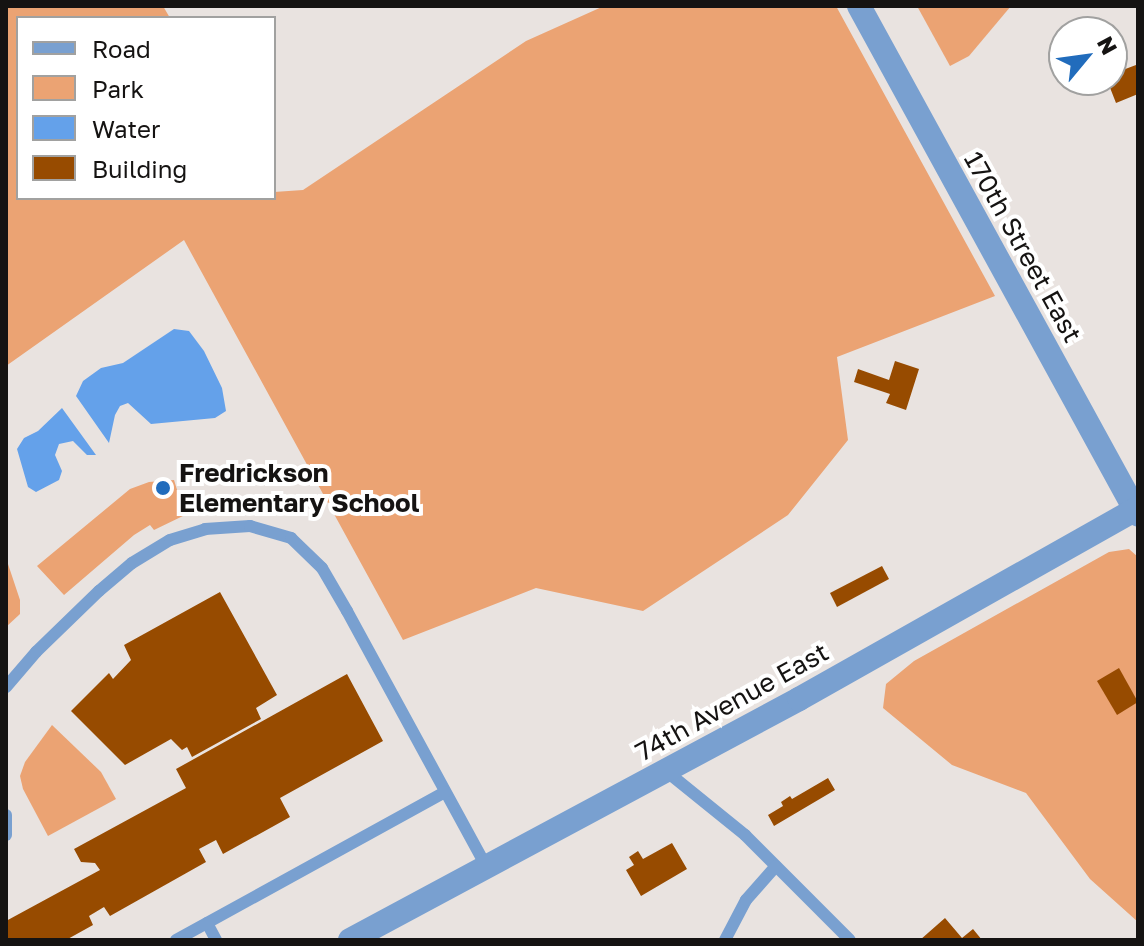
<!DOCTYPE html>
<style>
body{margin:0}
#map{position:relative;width:1144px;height:946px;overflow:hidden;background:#e9e3e0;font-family:"Golos Text",sans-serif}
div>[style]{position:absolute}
.green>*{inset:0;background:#eba373}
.water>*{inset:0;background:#64a1ea}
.building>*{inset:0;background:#974b00}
.lane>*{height:12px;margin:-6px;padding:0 6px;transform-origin:6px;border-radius:6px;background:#79a0d0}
.street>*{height:24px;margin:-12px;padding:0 12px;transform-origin:12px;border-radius:12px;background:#79a0d0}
.dots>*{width:22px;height:22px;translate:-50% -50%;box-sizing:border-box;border:4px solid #fff;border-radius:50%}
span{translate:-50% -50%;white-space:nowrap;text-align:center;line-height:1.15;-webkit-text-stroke:8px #fff;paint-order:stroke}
.street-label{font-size:26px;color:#151312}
.poi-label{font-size:26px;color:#151312;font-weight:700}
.left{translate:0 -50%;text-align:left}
.frame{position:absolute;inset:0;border:8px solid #151312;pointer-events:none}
.legend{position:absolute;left:16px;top:16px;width:260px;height:184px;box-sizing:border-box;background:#fff;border:2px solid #a1a1a0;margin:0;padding:10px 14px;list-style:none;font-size:24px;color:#151312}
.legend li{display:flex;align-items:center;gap:16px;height:40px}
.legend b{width:40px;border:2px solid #a1a1a0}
.north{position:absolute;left:1048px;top:16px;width:80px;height:80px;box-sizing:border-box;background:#fff;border:2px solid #a1a1a0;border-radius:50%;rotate:61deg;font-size:22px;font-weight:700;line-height:32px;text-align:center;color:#151312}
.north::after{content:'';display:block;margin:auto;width:28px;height:36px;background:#216cbc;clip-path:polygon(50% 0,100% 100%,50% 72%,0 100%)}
</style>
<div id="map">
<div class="green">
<i style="clip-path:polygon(6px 6px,163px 6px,170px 18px,18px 18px,18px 198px,274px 198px,274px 192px,303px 190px,526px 41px,604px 6px,836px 6px,995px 296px,837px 357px,848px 440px,788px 515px,643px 611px,536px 588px,403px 640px,184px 240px,6px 366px)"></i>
<i style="clip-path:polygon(917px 6px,1011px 6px,969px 56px,950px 66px)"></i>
<i style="clip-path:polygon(174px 480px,185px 515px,154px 530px,150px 525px,134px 535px,64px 595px,37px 566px,130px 489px,149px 482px)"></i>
<i style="clip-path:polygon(1129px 549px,1138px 557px,1138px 922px,1090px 879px,1026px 793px,952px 765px,883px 708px,886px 684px,914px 661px,1109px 552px)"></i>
<i style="clip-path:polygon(6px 558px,20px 600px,20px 614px,6px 627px)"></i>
<i style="clip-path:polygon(52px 725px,101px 772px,116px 799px,48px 836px,23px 789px,20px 776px,25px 762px)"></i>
</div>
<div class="water">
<i style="clip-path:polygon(174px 329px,189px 331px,204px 351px,222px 388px,226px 411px,215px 418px,151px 424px,128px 403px,120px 406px,115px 415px,109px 443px,76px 396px,83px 381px,101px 368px,123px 363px)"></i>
<i style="clip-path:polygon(62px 408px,96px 455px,87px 455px,73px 441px,59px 444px,55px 455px,62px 471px,59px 480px,36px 492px,28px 487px,17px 449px,24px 438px,38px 431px)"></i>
</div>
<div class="building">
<i style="clip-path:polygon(1136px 65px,1138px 94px,1116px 103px,1107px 80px,1112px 80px,1112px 74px)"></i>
<i style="clip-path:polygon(895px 361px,919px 369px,906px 410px,886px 403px,890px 394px,854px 382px,858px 369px,889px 380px)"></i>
<i style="clip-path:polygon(882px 566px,889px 579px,837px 607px,830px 593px)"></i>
<i style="clip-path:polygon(220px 592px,277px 695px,256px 708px,261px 719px,192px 757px,187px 747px,182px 750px,171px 739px,125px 765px,71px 711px,109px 673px,113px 679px,131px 660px,124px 645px)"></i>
<i style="clip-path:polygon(1119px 668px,1138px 702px,1117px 715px,1097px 681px)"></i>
<i style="clip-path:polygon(347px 674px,383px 741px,280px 798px,290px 817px,223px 854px,216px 840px,199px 849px,206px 862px,110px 916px,104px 907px,89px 916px,93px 925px,66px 940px,6px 940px,6px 921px,100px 870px,95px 863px,81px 862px,74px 849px,186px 788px,176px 769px)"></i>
<i style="clip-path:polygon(828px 778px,835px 790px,774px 826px,768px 815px,783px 806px,781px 802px,790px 796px,792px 799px)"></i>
<i style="clip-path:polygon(672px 843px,687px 869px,641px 896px,626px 870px,634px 865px,629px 857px,638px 851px,643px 859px)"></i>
<i style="clip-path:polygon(945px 918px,962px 938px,973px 929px,982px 940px,920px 940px)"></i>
</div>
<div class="lane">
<i style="left:6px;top:687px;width:46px;rotate:-49.4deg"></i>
<i style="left:36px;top:652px;width:88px;rotate:-44.1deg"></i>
<i style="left:99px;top:591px;width:43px;rotate:-40.3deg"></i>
<i style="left:132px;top:563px;width:44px;rotate:-31.2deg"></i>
<i style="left:170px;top:540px;width:37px;rotate:-17deg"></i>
<i style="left:205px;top:529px;width:45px;rotate:-3.8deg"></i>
<i style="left:250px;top:526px;width:43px;rotate:16.3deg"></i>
<i style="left:291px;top:538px;width:43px;rotate:44.1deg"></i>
<i style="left:322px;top:568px;width:50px;rotate:59.8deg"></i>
<i style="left:347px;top:611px;width:290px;rotate:61.4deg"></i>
<i style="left:666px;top:771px;width:102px;rotate:39deg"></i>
<i style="left:745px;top:835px;width:148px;rotate:45deg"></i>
<i style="left:6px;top:815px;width:20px;rotate:90deg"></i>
<i style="left:207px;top:923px;width:19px;rotate:62deg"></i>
<i style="left:176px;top:940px;width:307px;rotate:-28.8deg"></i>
<i style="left:725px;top:940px;width:45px;rotate:-62.3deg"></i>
<i style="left:746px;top:900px;width:45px;rotate:-48.6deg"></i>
</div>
<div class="street">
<i style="left:859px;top:6px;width:580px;rotate:61.27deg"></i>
<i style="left:350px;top:940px;width:510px;rotate:-28.22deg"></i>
<i style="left:799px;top:699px;width:389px;rotate:-29.4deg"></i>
</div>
<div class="dots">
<i style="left:163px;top:488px;background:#216cbc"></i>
</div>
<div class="street-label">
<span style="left:1023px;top:247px;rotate:61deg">170th Street East</span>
<span style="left:732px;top:702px;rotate:-29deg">74th Avenue East</span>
</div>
<div class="poi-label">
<span class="left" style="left:179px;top:488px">Fredrickson<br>Elementary School</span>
</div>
<div class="frame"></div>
<ul class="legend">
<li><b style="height:10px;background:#79a0d0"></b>Road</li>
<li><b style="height:22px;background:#eba373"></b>Park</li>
<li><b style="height:22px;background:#64a1ea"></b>Water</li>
<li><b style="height:22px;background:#974b00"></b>Building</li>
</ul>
<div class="north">N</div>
</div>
